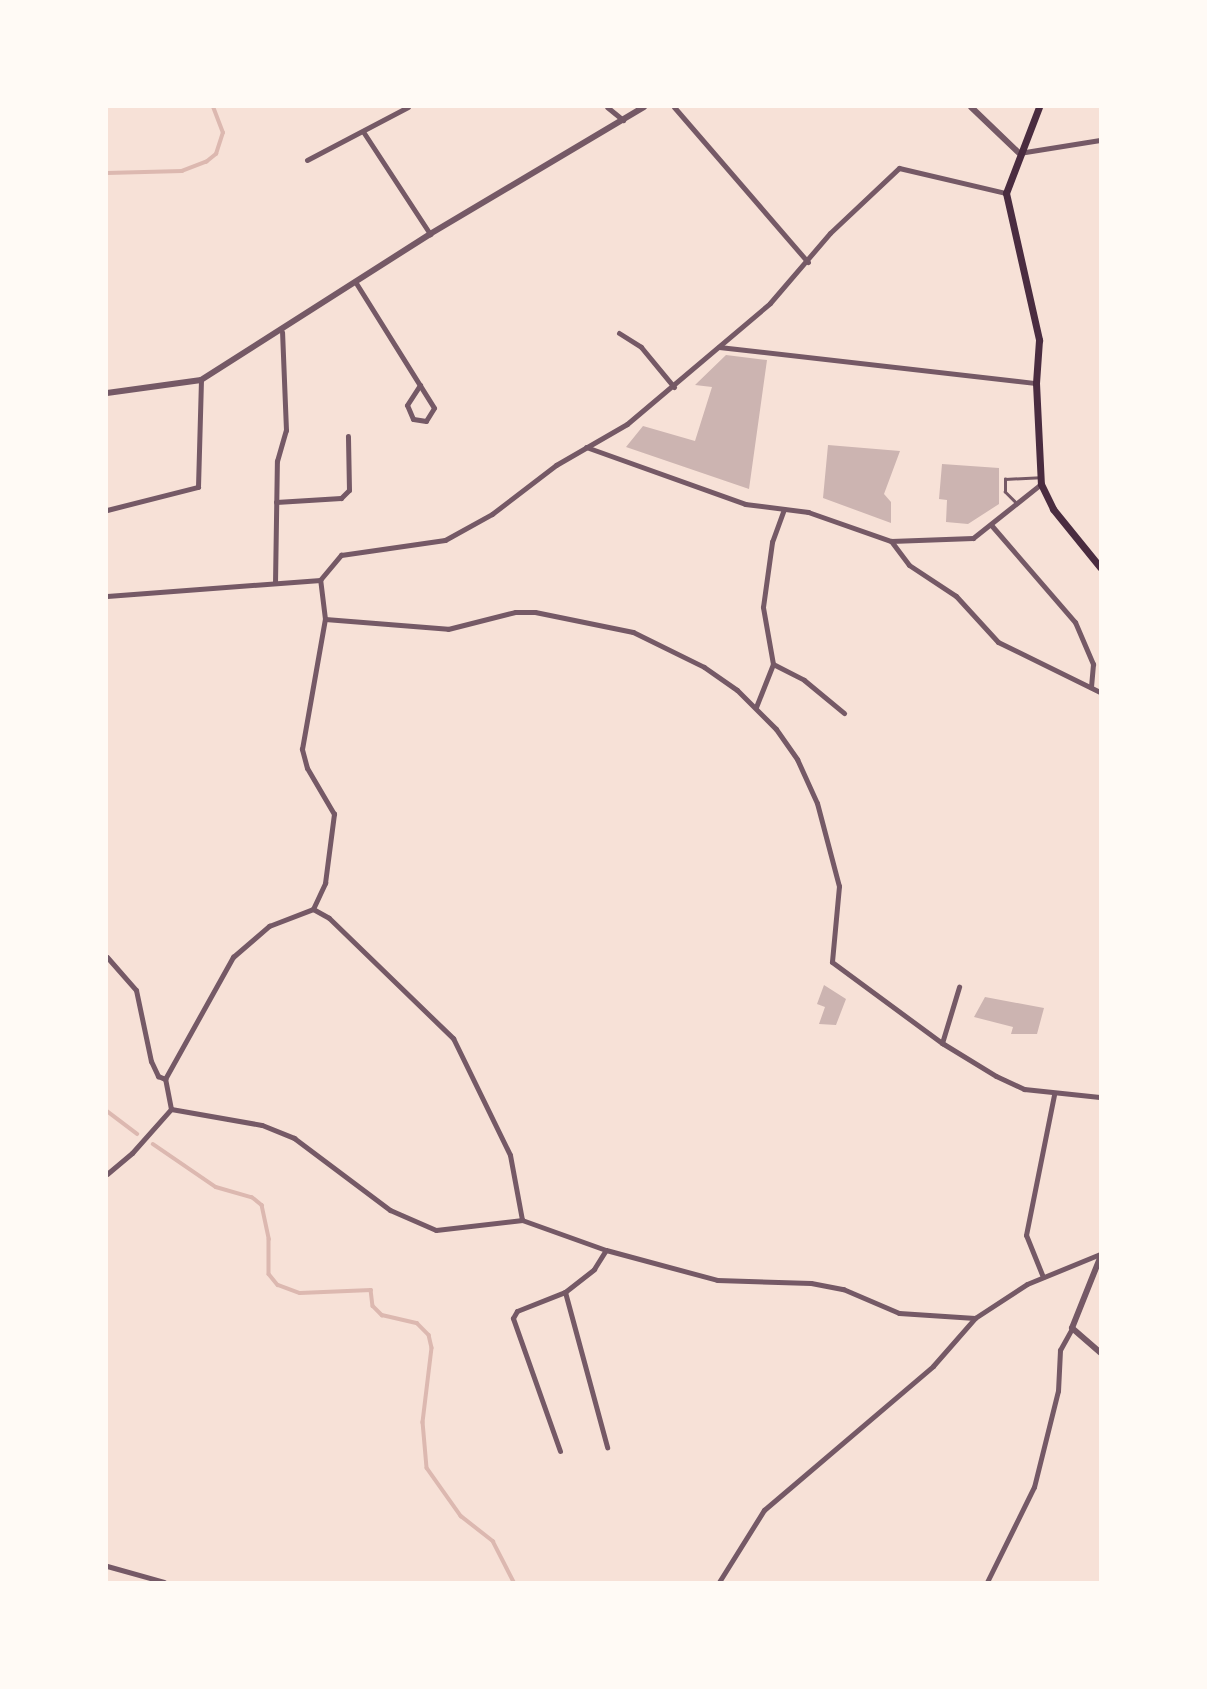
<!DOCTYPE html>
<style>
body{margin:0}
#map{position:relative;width:1207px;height:1689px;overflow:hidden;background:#f7e1d7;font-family:Raleway,sans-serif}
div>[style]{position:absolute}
.stream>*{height:3.5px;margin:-1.75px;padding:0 1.75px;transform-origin:1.75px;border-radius:1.75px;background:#dcb8b0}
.building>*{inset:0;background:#ccb4b1}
.service>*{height:2.5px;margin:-1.25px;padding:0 1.25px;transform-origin:1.25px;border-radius:1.25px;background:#755966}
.minor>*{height:5px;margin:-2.5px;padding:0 2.5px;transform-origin:2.5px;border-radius:2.5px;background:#755966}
.tertiary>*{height:6px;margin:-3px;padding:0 3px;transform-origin:3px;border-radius:3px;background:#755966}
.secondary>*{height:7px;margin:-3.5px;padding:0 3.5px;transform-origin:3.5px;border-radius:3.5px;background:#4a2c40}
span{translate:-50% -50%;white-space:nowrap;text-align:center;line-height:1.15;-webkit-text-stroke:7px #fffaf5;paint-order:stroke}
.frame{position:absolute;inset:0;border:108px solid #fffaf5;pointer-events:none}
</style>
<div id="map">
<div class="stream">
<i style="left:107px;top:173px;width:75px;rotate:-1.5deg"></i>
<i style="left:182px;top:171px;width:26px;rotate:-21deg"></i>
<i style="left:206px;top:162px;width:13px;rotate:-39deg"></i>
<i style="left:216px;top:154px;width:22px;rotate:-72deg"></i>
<i style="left:223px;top:133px;width:28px;rotate:-111deg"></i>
<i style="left:107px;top:1111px;width:38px;rotate:37deg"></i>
<i style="left:153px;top:1144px;width:76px;rotate:34.3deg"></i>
<i style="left:216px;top:1187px;width:37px;rotate:16deg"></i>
<i style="left:252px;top:1197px;width:13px;rotate:39deg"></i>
<i style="left:262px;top:1205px;width:35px;rotate:78deg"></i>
<i style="left:269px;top:1239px;width:35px;rotate:90deg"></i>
<i style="left:269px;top:1274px;width:14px;rotate:51deg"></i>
<i style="left:278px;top:1285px;width:23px;rotate:20deg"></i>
<i style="left:300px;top:1293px;width:71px;rotate:-2.4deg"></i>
<i style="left:371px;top:1290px;width:16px;rotate:83deg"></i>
<i style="left:373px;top:1306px;width:13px;rotate:45deg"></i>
<i style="left:382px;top:1315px;width:36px;rotate:13deg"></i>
<i style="left:417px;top:1323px;width:17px;rotate:45deg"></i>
<i style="left:429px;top:1335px;width:13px;rotate:77deg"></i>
<i style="left:432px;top:1348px;width:75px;rotate:96.9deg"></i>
<i style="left:423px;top:1422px;width:46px;rotate:85deg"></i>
<i style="left:427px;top:1468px;width:59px;rotate:54.7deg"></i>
<i style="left:461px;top:1516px;width:41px;rotate:38deg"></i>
<i style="left:493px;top:1541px;width:46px;rotate:62.9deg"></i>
</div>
<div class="building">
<i style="clip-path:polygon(726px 355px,767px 360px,749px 489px,626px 447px,643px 426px,695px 441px,712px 387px,695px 385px)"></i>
<i style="clip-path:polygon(828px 445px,900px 451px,884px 494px,891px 502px,891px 523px,823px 498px)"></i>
<i style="clip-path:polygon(942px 464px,999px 468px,999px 504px,968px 524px,946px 522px,947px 500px,939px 499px)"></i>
<i style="clip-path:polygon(824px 985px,846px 999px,836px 1025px,819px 1024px,825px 1007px,817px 1004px)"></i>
<i style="clip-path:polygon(985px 997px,1044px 1008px,1037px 1034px,1011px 1034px,1013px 1027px,974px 1017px)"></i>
</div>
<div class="service">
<i style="left:1017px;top:504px;width:17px;rotate:-135deg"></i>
<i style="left:1005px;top:492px;width:13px;rotate:-90deg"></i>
<i style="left:1005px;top:479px;width:35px;rotate:-3deg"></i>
</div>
<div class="minor">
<i style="left:607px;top:107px;width:21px;rotate:39deg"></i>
<i style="left:674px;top:107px;width:205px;rotate:49.2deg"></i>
<i style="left:364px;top:133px;width:121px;rotate:56.8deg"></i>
<i style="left:1019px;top:153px;width:82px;rotate:-9.1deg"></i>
<i style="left:307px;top:160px;width:114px;rotate:-27.7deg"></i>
<i style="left:356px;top:283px;width:147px;rotate:58deg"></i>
<i style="left:434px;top:408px;width:15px;rotate:122deg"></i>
<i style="left:426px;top:421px;width:13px;rotate:-171deg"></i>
<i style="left:413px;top:419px;width:15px;rotate:-113deg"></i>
<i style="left:407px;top:405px;width:24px;rotate:-57deg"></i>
<i style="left:619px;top:333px;width:26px;rotate:32deg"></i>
<i style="left:641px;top:347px;width:52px;rotate:50.5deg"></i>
<i style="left:719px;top:347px;width:319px;rotate:6.5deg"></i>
<i style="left:586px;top:447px;width:169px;rotate:19.7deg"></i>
<i style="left:745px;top:504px;width:64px;rotate:7.2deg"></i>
<i style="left:808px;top:512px;width:88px;rotate:19.3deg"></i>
<i style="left:891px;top:541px;width:30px;rotate:53deg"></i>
<i style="left:909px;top:565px;width:56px;rotate:33.4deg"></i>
<i style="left:956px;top:596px;width:62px;rotate:47.6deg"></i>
<i style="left:998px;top:642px;width:114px;rotate:26.1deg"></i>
<i style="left:276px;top:502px;width:65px;rotate:-3.5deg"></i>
<i style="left:341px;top:498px;width:11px;rotate:-45deg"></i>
<i style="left:349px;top:490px;width:54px;rotate:-91.1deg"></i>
<i style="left:107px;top:510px;width:94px;rotate:-14.2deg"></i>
<i style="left:198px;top:487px;width:107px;rotate:-88.4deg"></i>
<i style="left:992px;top:526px;width:127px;rotate:49.2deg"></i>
<i style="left:1075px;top:622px;width:46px;rotate:66.8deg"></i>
<i style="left:1093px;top:664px;width:23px;rotate:95deg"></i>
<i style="left:891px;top:541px;width:82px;rotate:-2.1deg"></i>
<i style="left:973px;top:538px;width:87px;rotate:-38.5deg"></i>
<i style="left:320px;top:580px;width:33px;rotate:-50deg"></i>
<i style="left:341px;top:555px;width:105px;rotate:-8.2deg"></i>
<i style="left:445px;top:540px;width:54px;rotate:-29deg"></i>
<i style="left:492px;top:514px;width:81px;rotate:-37.4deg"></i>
<i style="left:556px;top:465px;width:82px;rotate:-30deg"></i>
<i style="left:627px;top:424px;width:187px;rotate:-40.2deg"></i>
<i style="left:770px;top:303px;width:92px;rotate:-49.4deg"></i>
<i style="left:830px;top:233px;width:95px;rotate:-43.3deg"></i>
<i style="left:899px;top:168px;width:110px;rotate:13.2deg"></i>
<i style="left:275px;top:583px;width:122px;rotate:-89.1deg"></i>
<i style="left:277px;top:461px;width:32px;rotate:-74deg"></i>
<i style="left:286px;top:430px;width:98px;rotate:-92.3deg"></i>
<i style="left:107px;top:596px;width:214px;rotate:-4.3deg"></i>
<i style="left:325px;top:619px;width:123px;rotate:4.6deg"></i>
<i style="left:448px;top:629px;width:69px;rotate:-14.2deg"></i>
<i style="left:515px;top:612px;width:20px"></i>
<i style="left:535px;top:612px;width:100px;rotate:11.5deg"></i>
<i style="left:633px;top:632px;width:79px;rotate:26.2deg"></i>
<i style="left:704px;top:667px;width:40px;rotate:34.9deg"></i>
<i style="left:737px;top:690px;width:55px;rotate:45deg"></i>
<i style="left:776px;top:729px;width:37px;rotate:55deg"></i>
<i style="left:797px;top:759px;width:48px;rotate:65.6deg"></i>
<i style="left:817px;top:803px;width:86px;rotate:75.2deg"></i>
<i style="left:839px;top:886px;width:76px;rotate:95.3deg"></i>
<i style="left:832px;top:962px;width:137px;rotate:36.4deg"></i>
<i style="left:942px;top:1043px;width:63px;rotate:31.4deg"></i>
<i style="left:996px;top:1076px;width:31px;rotate:25deg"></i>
<i style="left:1024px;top:1089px;width:76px;rotate:6deg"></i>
<i style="left:773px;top:664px;width:58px;rotate:-100deg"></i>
<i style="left:763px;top:607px;width:66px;rotate:-82.1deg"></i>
<i style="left:772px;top:542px;width:35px;rotate:-70deg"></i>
<i style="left:773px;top:664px;width:35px;rotate:27deg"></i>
<i style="left:804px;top:680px;width:52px;rotate:39.5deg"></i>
<i style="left:756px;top:707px;width:46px;rotate:-68.4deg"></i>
<i style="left:313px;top:909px;width:18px;rotate:29deg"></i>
<i style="left:329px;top:918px;width:173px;rotate:44.1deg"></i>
<i style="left:453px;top:1038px;width:130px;rotate:64deg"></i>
<i style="left:510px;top:1155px;width:66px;rotate:79.5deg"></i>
<i style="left:313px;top:909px;width:29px;rotate:-65deg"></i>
<i style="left:325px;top:883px;width:70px;rotate:-82.6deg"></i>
<i style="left:334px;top:814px;width:53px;rotate:-120.4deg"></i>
<i style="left:307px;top:768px;width:20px;rotate:-105deg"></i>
<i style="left:302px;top:749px;width:132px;rotate:-80deg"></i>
<i style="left:325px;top:619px;width:39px;rotate:-97deg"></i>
<i style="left:107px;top:957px;width:44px;rotate:48.7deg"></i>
<i style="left:136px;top:990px;width:73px;rotate:78.1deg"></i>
<i style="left:151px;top:1061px;width:17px;rotate:65deg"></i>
<i style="left:158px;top:1076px;width:8px;rotate:23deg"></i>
<i style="left:942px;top:1043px;width:59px;rotate:-73.1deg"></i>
<i style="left:171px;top:1109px;width:92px;rotate:10deg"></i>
<i style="left:262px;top:1125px;width:35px;rotate:22deg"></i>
<i style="left:294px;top:1138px;width:120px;rotate:36.9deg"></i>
<i style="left:390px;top:1210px;width:50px;rotate:23.5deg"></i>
<i style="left:436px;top:1230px;width:87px;rotate:-6.6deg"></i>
<i style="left:522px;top:1220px;width:89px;rotate:19.7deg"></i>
<i style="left:606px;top:1250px;width:115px;rotate:15.1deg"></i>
<i style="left:717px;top:1280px;width:94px;rotate:1.8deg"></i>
<i style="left:811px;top:1283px;width:33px;rotate:11deg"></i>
<i style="left:843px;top:1289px;width:61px;rotate:23.2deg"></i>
<i style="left:899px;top:1313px;width:76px;rotate:3.8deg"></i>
<i style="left:107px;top:1174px;width:33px;rotate:-40deg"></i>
<i style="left:132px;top:1153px;width:59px;rotate:-48.4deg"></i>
<i style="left:171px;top:1109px;width:31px;rotate:-101deg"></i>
<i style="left:165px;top:1079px;width:140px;rotate:-60.9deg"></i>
<i style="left:233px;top:957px;width:48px;rotate:-40.7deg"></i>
<i style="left:269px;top:926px;width:47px;rotate:-21.1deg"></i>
<i style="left:1043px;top:1277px;width:45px;rotate:-112deg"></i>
<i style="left:1026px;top:1235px;width:143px;rotate:-78.7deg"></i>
<i style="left:565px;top:1292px;width:161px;rotate:74.8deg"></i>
<i style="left:560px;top:1451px;width:141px;rotate:-109.5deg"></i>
<i style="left:513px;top:1318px;width:8px;rotate:-60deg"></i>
<i style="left:517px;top:1311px;width:52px;rotate:-21.6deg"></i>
<i style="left:565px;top:1292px;width:37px;rotate:-38deg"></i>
<i style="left:594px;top:1269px;width:22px;rotate:-58deg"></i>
<i style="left:107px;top:1566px;width:59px;rotate:15.7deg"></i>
<i style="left:719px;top:1582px;width:85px;rotate:-58deg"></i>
<i style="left:764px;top:1510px;width:222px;rotate:-40.4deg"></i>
<i style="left:933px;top:1366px;width:64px;rotate:-48.8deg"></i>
<i style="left:975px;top:1318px;width:62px;rotate:-33.2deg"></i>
<i style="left:1027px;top:1284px;width:79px;rotate:-22.3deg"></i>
<i style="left:987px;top:1582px;width:106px;rotate:-63.7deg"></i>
<i style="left:1034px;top:1487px;width:99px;rotate:-76deg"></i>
<i style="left:1058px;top:1391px;width:41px;rotate:-87.2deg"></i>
<i style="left:1060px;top:1350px;width:25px;rotate:-61deg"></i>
</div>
<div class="tertiary">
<i style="left:971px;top:107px;width:66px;rotate:43.8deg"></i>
<i style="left:107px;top:393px;width:95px;rotate:-7.9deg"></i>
<i style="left:201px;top:380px;width:272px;rotate:-32.5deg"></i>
<i style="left:430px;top:234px;width:249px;rotate:-30.7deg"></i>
<i style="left:1100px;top:1258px;width:75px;rotate:111.8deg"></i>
<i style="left:1072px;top:1328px;width:37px;rotate:41deg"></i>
</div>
<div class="secondary">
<i style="left:1039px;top:107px;width:92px;rotate:111deg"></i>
<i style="left:1006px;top:193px;width:151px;rotate:77.3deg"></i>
<i style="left:1039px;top:340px;width:43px;rotate:94deg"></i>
<i style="left:1036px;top:383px;width:101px;rotate:87.2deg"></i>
<i style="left:1041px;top:484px;width:28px;rotate:64deg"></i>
<i style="left:1053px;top:509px;width:75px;rotate:51deg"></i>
</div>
<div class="frame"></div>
</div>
